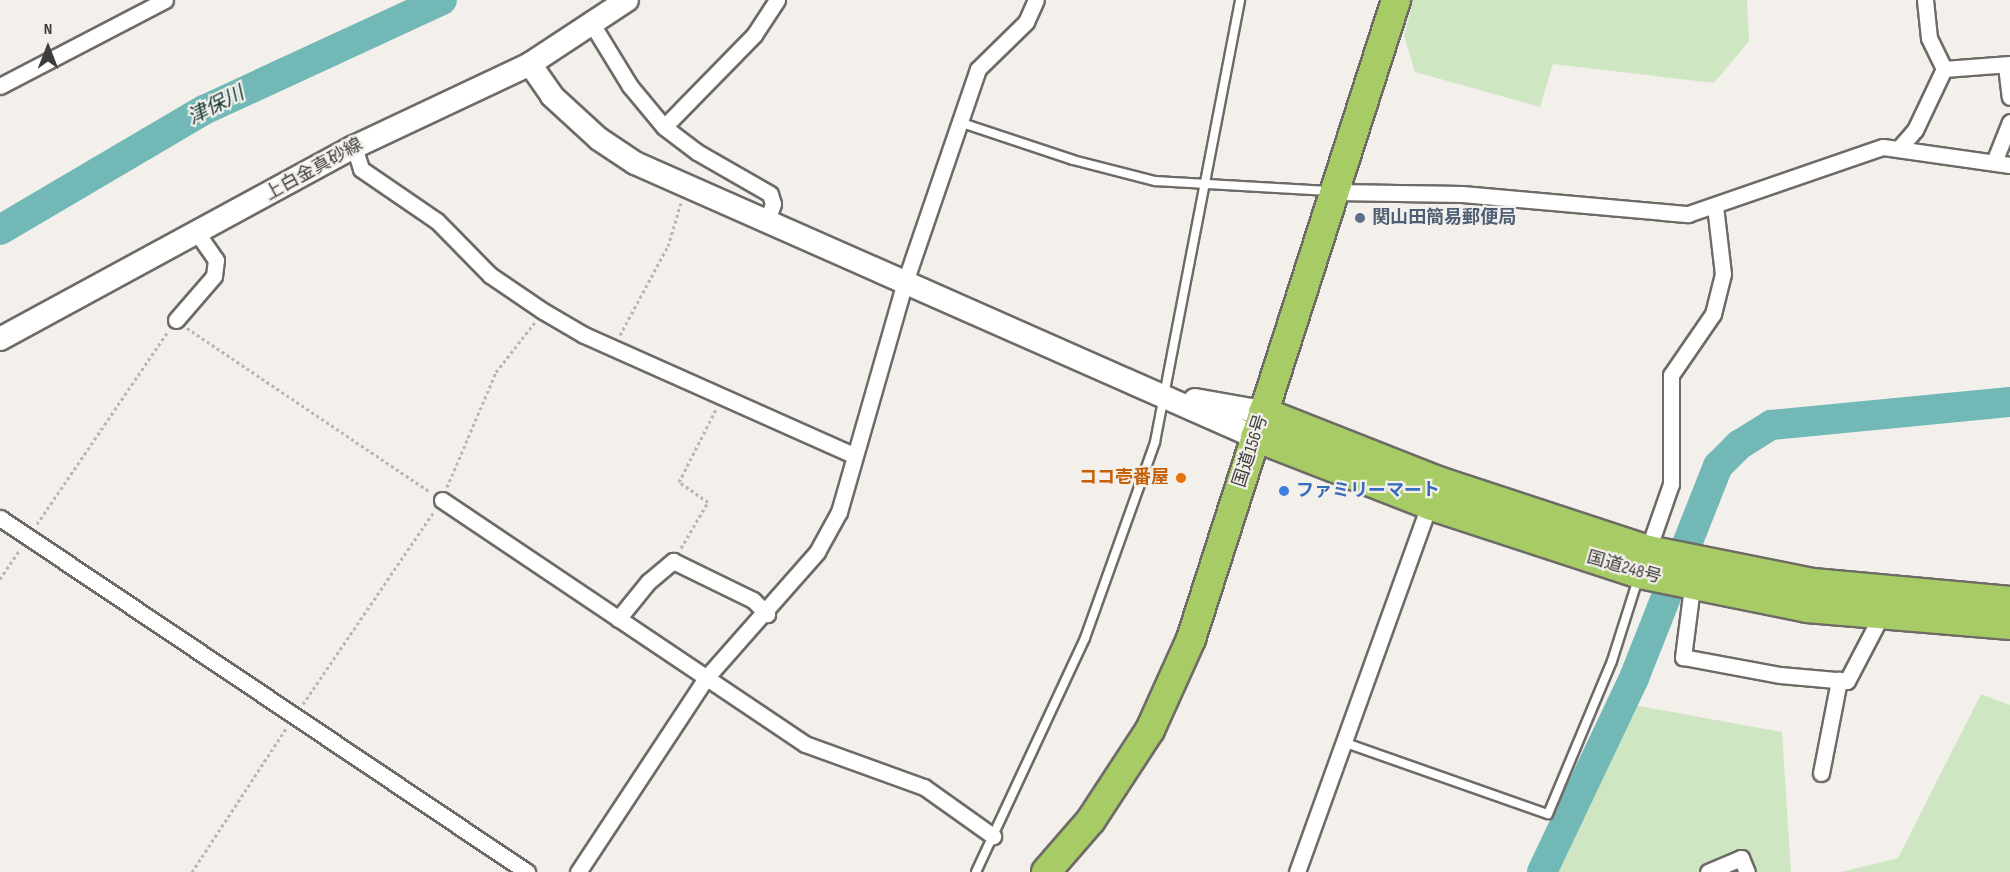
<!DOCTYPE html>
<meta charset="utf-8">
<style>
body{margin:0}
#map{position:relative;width:2010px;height:872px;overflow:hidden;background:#f3f0eb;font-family:"Sofia Sans Condensed","Noto Sans JP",sans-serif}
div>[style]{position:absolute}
.green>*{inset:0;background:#cfe6c3}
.river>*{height:30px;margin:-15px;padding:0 15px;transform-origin:15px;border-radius:15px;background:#71b8b7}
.path>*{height:3px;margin-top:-1.5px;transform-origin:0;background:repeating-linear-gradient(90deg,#b9b6b2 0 3px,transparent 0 6px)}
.roads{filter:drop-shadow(2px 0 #6e6b67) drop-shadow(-2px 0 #6e6b67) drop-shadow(0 2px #6e6b67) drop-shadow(0 -2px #6e6b67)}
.lane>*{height:8px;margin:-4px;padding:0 4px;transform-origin:4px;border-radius:4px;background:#fff}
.street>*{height:15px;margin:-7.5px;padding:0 7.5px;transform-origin:7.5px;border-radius:7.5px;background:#fff}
.secondary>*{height:22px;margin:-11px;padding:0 11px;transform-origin:11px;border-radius:11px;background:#fff}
.highway>*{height:28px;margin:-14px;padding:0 14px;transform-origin:14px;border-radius:14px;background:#a7cc65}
.dots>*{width:16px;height:16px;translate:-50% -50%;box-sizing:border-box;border:3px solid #f3f0eb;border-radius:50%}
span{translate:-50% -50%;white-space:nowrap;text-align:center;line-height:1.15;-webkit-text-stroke:4.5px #f3f0eb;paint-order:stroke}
.street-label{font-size:18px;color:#3e3d3b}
.service-label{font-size:18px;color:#4e5e75;font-weight:700}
.left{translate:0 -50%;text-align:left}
.food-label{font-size:18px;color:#c56008;font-weight:700}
.right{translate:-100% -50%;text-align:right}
.shop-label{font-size:18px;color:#366cbe;font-weight:700}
.water-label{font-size:20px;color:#113535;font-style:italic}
.north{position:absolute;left:18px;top:18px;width:60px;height:60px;-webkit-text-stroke:4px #f3f0eb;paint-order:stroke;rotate:0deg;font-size:16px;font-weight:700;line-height:24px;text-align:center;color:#3e3d3b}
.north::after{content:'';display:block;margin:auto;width:21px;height:27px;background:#3e3d3b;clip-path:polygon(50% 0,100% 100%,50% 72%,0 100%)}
</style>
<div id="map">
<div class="green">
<i style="clip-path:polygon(1413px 0,1747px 0,1749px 41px,1714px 83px,1553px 64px,1540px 107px,1415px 72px,1404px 36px)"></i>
<i style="clip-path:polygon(1981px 694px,2010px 705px,2010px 872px,1841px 872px,1898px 858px)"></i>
<i style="clip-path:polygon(1634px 705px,1782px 732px,1791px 872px,1554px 872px)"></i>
</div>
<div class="river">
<i style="left:0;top:230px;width:237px;rotate:-30.5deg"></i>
<i style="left:204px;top:110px;width:262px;rotate:-24.8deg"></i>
<i style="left:1542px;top:872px;width:215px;rotate:-64.6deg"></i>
<i style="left:1634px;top:678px;width:228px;rotate:-68.4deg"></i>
<i style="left:1718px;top:466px;width:30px;rotate:-45deg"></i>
<i style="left:1739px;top:445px;width:38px;rotate:-32deg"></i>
<i style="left:1771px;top:425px;width:240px;rotate:-5.5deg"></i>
</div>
<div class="path">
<i style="left:187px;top:328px;width:293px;rotate:34deg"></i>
<i style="left:620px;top:335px;width:101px;rotate:-61.7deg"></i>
<i style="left:668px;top:246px;width:45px;rotate:-73.2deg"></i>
<i style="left:447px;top:487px;width:125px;rotate:-66.9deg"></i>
<i style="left:496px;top:372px;width:63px;rotate:-52deg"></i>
<i style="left:37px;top:524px;width:233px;rotate:-55.8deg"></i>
<i style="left:681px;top:548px;width:53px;rotate:-59.6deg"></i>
<i style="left:708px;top:502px;width:35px;rotate:-145deg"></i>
<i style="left:679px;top:482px;width:82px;rotate:-63.1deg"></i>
<i style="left:0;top:579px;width:36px;rotate:-56deg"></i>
<i style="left:303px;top:704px;width:233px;rotate:-55.8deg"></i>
<i style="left:192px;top:872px;width:173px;rotate:-56.8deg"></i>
</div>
<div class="roads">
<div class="lane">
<i style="left:959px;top:122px;width:120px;rotate:18.4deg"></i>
<i style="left:1073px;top:160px;width:85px;rotate:14.4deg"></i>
<i style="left:1155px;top:181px;width:174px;rotate:3.3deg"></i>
<i style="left:1346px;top:743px;width:214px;rotate:19.4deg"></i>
<i style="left:1548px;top:814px;width:166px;rotate:-67.3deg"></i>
<i style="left:1612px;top:661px;width:86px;rotate:-72.4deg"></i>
<i style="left:976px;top:872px;width:258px;rotate:-65deg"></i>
<i style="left:1085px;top:638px;width:208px;rotate:-70.3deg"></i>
<i style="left:1155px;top:442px;width:450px;rotate:-79.1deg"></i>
</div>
<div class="street">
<i style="left:1925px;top:0;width:38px;rotate:84deg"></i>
<i style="left:1929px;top:38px;width:34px;rotate:64deg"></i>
<i style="left:592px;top:24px;width:73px;rotate:58.5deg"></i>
<i style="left:630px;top:86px;width:53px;rotate:50.3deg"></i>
<i style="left:664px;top:127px;width:41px;rotate:37.1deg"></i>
<i style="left:697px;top:152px;width:84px;rotate:29.9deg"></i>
<i style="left:770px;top:194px;width:10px;rotate:73deg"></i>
<i style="left:773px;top:204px;width:20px;rotate:110deg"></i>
<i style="left:2006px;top:66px;width:31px;rotate:83deg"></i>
<i style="left:0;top:86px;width:186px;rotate:-27.5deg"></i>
<i style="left:664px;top:127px;width:129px;rotate:-45.6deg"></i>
<i style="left:754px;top:35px;width:42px;rotate:-56.7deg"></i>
<i style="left:1901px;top:146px;width:21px;rotate:-49deg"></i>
<i style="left:1915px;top:130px;width:68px;rotate:-64.6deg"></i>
<i style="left:1944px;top:69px;width:66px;rotate:-4.3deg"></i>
<i style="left:354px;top:147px;width:23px;rotate:72deg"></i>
<i style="left:361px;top:169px;width:92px;rotate:34.4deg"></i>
<i style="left:437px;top:221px;width:76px;rotate:45.5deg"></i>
<i style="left:490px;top:275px;width:64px;rotate:34.2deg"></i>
<i style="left:543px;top:311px;width:48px;rotate:30.3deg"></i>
<i style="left:584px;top:335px;width:295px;rotate:24deg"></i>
<i style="left:1994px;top:162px;width:43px;rotate:-68.2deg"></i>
<i style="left:1334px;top:192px;width:128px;rotate:0.9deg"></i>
<i style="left:1462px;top:194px;width:227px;rotate:5.1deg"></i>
<i style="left:1688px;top:214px;width:206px;rotate:-19deg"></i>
<i style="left:1883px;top:147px;width:128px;rotate:8.1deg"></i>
<i style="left:176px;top:320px;width:58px;rotate:-49.2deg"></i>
<i style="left:214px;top:276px;width:16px;rotate:-83deg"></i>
<i style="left:216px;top:260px;width:32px;rotate:-125deg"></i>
<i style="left:442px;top:500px;width:437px;rotate:33.9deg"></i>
<i style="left:805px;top:744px;width:127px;rotate:19.9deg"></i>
<i style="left:924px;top:787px;width:85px;rotate:35.4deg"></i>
<i style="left:0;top:518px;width:635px;rotate:33.89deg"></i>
<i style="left:1648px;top:550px;width:70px;rotate:-70.8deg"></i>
<i style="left:1671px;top:484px;width:109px;rotate:-90deg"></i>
<i style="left:1671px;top:375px;width:74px;rotate:-55.5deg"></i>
<i style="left:1713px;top:314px;width:41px;rotate:-76deg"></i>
<i style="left:1723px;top:274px;width:68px;rotate:-96.7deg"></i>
<i style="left:1692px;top:587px;width:71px;rotate:97.3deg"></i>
<i style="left:1683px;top:657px;width:99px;rotate:10.5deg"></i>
<i style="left:1780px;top:675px;width:67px;rotate:5.1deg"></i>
<i style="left:1847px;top:681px;width:73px;rotate:-62.4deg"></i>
<i style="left:618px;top:619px;width:48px;rotate:-51deg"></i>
<i style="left:648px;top:582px;width:33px;rotate:-40deg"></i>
<i style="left:673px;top:561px;width:89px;rotate:26deg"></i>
<i style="left:753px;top:600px;width:20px;rotate:45deg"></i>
<i style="left:1821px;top:773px;width:95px;rotate:-79deg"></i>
<i style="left:578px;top:872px;width:232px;rotate:-56.6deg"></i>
<i style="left:706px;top:678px;width:168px;rotate:-48.6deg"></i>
<i style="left:817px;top:552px;width:46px;rotate:-61.2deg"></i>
<i style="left:839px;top:512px;width:236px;rotate:-74deg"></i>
<i style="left:904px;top:285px;width:228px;rotate:-71.1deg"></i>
<i style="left:978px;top:69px;width:67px;rotate:-44.4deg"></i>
<i style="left:1026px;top:22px;width:24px;rotate:-66deg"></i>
<i style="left:1297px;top:872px;width:390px;rotate:-70.2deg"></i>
<i style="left:1708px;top:872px;width:36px;rotate:-23deg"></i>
<i style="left:1741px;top:858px;width:15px;rotate:67deg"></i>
</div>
<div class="secondary">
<i style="left:530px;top:64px;width:39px;rotate:55deg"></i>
<i style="left:552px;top:96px;width:64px;rotate:42.5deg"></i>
<i style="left:599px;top:139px;width:43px;rotate:33.7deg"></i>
<i style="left:635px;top:163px;width:678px;rotate:23.84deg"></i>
<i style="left:0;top:339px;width:403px;rotate:-28.5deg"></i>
<i style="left:354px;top:147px;width:195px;rotate:-25.2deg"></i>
<i style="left:530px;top:64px;width:116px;rotate:-33.4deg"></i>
<i style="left:1195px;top:400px;width:69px;rotate:10deg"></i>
</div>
<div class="highway">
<i style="left:1263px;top:412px;width:188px;rotate:21.5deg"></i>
<i style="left:1438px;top:481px;width:221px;rotate:18.2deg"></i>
<i style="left:1648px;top:550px;width:168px;rotate:11.3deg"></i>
<i style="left:1813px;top:583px;width:198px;rotate:5.2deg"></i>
<i style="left:1255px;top:437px;width:187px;rotate:21.3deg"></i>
<i style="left:1429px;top:505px;width:222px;rotate:18.1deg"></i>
<i style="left:1640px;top:574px;width:170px;rotate:11.5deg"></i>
<i style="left:1807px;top:608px;width:204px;rotate:4.8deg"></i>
<i style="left:1046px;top:872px;width:69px;rotate:-49.1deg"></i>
<i style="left:1091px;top:820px;width:108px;rotate:-56.8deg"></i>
<i style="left:1150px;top:730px;width:100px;rotate:-65.7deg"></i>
<i style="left:1191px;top:639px;width:671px;rotate:-72.21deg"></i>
</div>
</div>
<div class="dots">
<i style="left:1360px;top:218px;background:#5c6f8a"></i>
<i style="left:1181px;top:478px;background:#e8710a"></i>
<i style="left:1284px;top:491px;background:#3f7fe0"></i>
</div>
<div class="street-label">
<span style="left:314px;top:170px;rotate:-29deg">上白金真砂線</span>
<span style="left:1251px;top:451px;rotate:-72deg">国道156号</span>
<span style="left:1624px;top:568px;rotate:16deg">国道248号</span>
</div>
<div class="service-label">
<span class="left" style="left:1372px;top:218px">関山田簡易郵便局</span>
</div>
<div class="food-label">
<span class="right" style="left:1169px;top:478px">ココ壱番屋</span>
</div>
<div class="shop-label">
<span class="left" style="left:1296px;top:491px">ファミリーマート</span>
</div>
<div class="water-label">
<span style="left:216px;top:106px;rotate:-27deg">津保川</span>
</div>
<div class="north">N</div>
</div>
